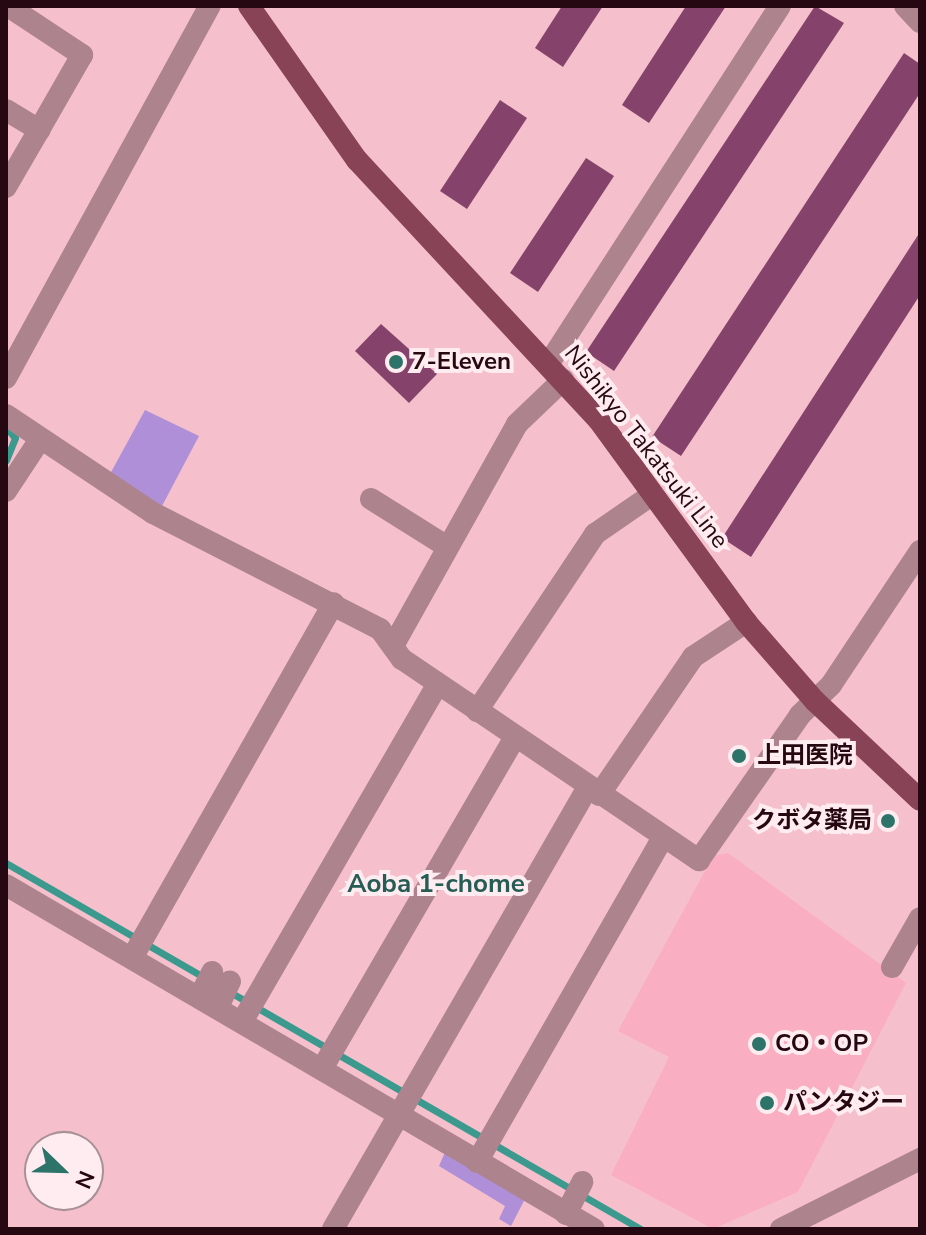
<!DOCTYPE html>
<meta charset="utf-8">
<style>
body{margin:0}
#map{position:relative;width:926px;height:1235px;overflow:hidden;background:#f5c0cc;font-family:"Nunito Sans","Noto Sans JP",sans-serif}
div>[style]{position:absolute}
.built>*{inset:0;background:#faaec1}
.green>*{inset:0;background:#af90d8}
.stream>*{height:7px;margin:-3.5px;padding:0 3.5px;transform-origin:3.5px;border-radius:3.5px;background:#3b998d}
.building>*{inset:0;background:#85436c}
.minor>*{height:22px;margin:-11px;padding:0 11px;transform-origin:11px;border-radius:11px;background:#ad848e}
.tertiary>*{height:22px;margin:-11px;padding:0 11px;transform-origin:11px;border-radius:11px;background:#ad848e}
.primary>*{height:22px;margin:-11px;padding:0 11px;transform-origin:11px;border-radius:11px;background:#884356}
.dots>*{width:22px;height:22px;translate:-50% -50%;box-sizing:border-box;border:4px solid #ffecf0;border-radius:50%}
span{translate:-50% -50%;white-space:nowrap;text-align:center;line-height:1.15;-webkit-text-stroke:8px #ffecf0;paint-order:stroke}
.poi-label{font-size:24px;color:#260812;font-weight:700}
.left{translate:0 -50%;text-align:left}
.right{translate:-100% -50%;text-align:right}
.street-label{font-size:24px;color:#260812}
.neighbourhood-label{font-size:26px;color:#255d55;font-weight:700}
.frame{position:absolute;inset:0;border:8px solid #260812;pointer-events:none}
.north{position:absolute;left:24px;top:1131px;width:80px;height:80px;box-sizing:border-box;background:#ffecf0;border:2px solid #a89197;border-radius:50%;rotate:113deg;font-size:22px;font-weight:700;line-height:32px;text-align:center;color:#260812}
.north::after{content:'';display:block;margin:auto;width:28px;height:36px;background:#2c736a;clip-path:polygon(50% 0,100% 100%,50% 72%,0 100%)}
</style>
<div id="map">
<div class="built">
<i style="clip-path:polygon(728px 853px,906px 983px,798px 1192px,713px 1229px,611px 1175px,669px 1057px,618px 1031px,713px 856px)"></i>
</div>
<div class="green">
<i style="clip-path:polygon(145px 410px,199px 436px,162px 506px,110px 474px)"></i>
<i style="clip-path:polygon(446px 1150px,526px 1197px,511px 1226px,499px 1219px,505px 1206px,439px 1166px)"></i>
</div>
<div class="stream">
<i style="left:6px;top:427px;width:14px;rotate:51deg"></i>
<i style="left:15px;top:438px;width:24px;rotate:112deg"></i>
<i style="left:6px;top:863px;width:230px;rotate:30deg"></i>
<i style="left:230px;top:992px;width:474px;rotate:30deg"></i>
</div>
<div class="building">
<i style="clip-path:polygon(562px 6px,603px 6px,563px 67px,535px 48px)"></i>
<i style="clip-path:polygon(686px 6px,726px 6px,649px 123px,622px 105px)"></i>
<i style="clip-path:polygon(815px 6px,844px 23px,614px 371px,586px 352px)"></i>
<i style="clip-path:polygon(904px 53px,920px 64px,920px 93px,681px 456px,652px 437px)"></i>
<i style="clip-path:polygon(500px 100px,527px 118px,467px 209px,440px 191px)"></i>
<i style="clip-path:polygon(586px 158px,614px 176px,538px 292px,510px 273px)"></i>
<i style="clip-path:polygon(920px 232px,920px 295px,751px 557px,722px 538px)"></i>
<i style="clip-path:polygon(381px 324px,437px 374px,409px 403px,355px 351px)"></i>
</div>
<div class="minor">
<i style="left:8px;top:6px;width:89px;rotate:33.5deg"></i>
<i style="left:82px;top:55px;width:86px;rotate:119.8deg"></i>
<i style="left:905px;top:6px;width:22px;rotate:47deg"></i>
<i style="left:6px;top:110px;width:39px;rotate:31deg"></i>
<i style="left:39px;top:130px;width:66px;rotate:120.1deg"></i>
<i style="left:6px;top:378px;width:424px;rotate:-61.3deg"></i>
<i style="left:6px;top:415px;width:177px;rotate:33.7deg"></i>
<i style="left:153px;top:513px;width:255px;rotate:27.1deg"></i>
<i style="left:380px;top:629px;width:37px;rotate:54deg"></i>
<i style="left:402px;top:659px;width:359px;rotate:34.1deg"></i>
<i style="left:699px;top:860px;width:177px;rotate:-55.1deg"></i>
<i style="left:800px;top:715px;width:43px;rotate:-44.1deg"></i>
<i style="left:831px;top:685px;width:161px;rotate:-56.4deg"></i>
<i style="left:6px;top:491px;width:60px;rotate:-56.6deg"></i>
<i style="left:371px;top:499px;width:89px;rotate:32.1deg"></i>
<i style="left:393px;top:646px;width:254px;rotate:-60.8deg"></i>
<i style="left:517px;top:424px;width:64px;rotate:-43.7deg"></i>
<i style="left:477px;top:711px;width:213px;rotate:-56.3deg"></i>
<i style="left:595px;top:534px;width:70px;rotate:-34.6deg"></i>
<i style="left:599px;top:795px;width:167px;rotate:-55.7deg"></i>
<i style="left:693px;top:657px;width:64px;rotate:-33.4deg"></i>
<i style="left:6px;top:885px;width:681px;rotate:30.33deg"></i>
<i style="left:132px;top:958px;width:408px;rotate:-60.4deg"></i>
<i style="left:892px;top:967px;width:56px;rotate:-60.3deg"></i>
<i style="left:200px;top:996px;width:27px;rotate:-63deg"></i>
<i style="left:219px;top:1005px;width:26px;rotate:-65deg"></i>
<i style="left:243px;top:1020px;width:388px;rotate:-59.9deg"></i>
<i style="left:323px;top:1067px;width:382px;rotate:-59.8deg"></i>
<i style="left:477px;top:1162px;width:372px;rotate:-60.2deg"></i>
<i style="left:566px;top:1214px;width:36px;rotate:-63deg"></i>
<i style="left:333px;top:1229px;width:510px;rotate:-60.02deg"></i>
</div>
<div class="tertiary">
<i style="left:549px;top:363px;width:425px;rotate:-57.1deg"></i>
<i style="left:781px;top:1229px;width:156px;rotate:-26.7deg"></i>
</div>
<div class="primary">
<i style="left:249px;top:6px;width:188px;rotate:55deg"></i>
<i style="left:357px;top:160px;width:354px;rotate:47.1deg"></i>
<i style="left:598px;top:419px;width:251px;rotate:53.9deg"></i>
<i style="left:746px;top:622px;width:105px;rotate:48.9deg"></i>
<i style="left:815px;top:701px;width:144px;rotate:43.3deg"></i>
</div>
<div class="dots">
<i style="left:396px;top:362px;background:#2c736a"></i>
<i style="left:739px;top:756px;background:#2c736a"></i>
<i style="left:888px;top:821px;background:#2c736a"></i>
<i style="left:759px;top:1044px;background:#2c736a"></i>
<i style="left:767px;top:1103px;background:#2c736a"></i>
</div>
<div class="poi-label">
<span class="left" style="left:412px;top:362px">7-Eleven</span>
<span class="left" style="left:757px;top:756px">上田医院</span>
<span class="right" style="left:872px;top:821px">クボタ薬局</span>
<span class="left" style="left:775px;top:1044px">CO・OP</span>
<span class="left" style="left:783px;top:1103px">パンタジー</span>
</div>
<div class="street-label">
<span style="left:646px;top:447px;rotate:52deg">Nishikyo Takatsuki Line</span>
</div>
<div class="neighbourhood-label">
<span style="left:436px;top:884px">Aoba 1-chome</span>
</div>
<div class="frame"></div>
<div class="north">N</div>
</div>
